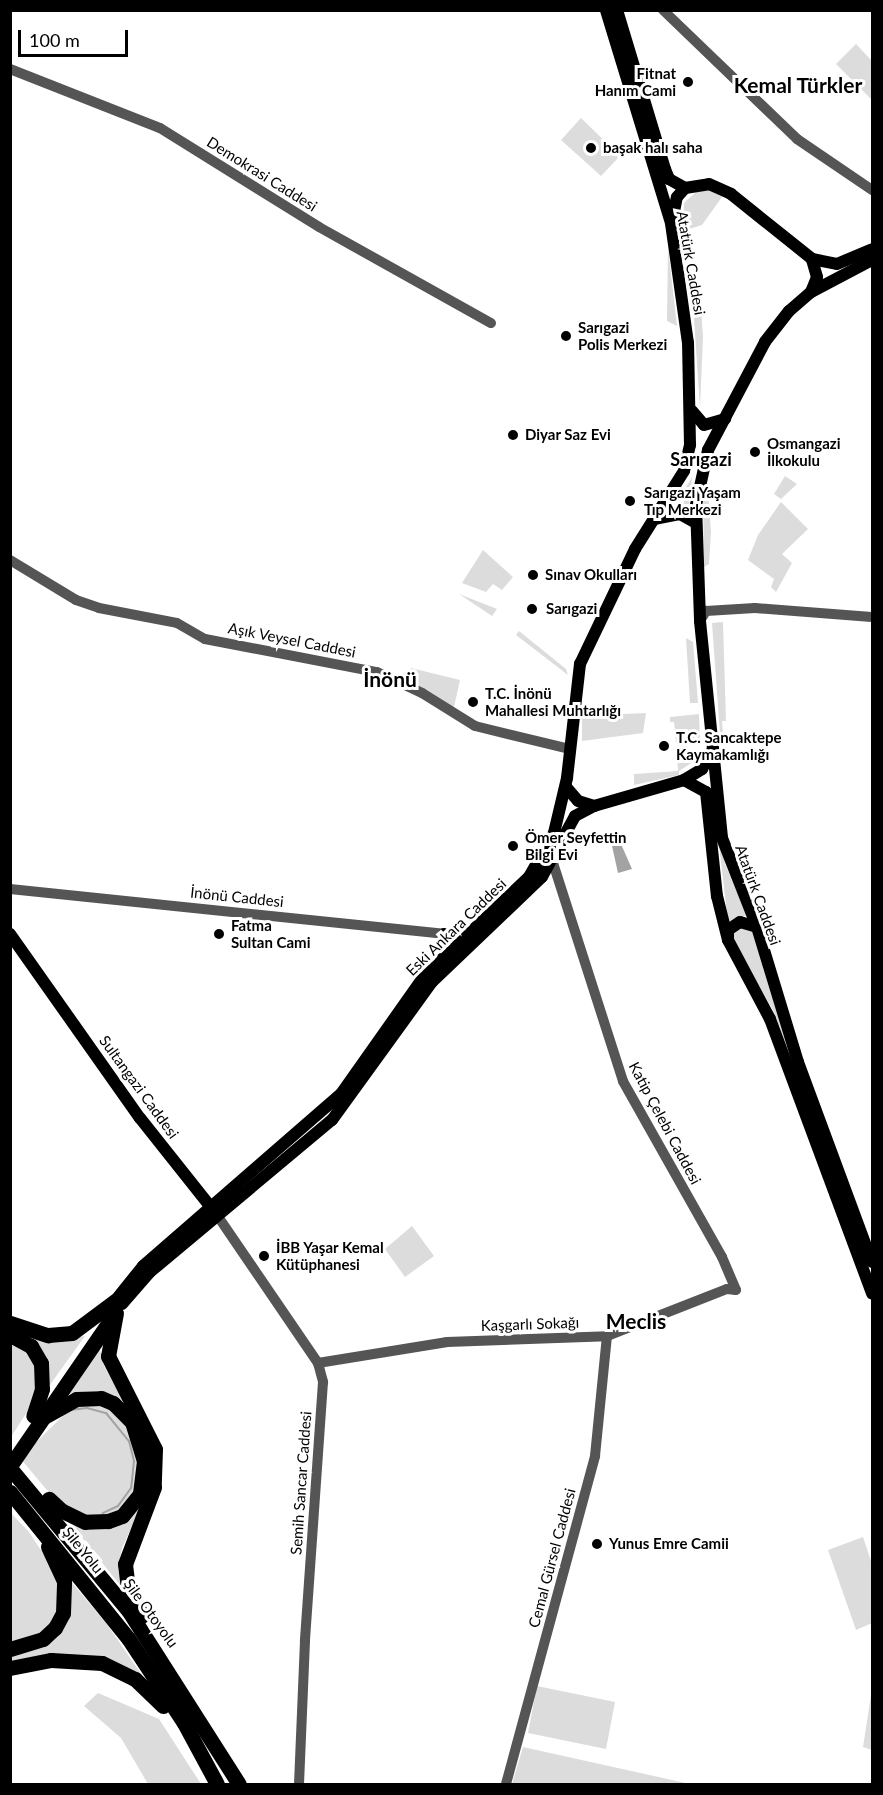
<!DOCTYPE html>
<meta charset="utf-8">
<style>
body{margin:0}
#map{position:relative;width:883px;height:1795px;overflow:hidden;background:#fff;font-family:Lato,sans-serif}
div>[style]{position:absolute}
.green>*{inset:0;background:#dcdcdc}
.water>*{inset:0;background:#a3a3a3}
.stream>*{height:2px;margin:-1px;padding:0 1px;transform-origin:1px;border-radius:1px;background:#a3a3a3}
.minor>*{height:10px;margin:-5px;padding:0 5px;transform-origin:5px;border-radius:5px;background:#555}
.major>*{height:12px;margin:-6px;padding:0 6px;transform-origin:6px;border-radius:6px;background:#000}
.highway>*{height:15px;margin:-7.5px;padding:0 7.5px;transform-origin:7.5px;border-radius:7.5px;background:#000}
.dots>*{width:16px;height:16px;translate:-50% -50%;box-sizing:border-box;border:3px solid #fff;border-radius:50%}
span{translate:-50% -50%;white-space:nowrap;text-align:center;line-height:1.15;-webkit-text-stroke:6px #fff;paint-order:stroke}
.poi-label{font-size:15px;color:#000;font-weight:700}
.right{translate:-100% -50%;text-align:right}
.left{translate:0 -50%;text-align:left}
.street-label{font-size:15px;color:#000}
.quarter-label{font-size:18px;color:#000;font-weight:700}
.district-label{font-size:21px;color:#000;font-weight:700}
.frame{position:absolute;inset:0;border:12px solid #000;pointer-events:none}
.scale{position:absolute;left:18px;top:30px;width:110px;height:27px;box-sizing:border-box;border:3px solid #000;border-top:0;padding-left:8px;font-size:18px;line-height:21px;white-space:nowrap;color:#000;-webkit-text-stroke:4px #fff;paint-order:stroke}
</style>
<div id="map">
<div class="green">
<i style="clip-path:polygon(856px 44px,872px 61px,872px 100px,836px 64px)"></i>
<i style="clip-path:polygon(581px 118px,620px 156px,601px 176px,561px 140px)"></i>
<i style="clip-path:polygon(698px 190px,710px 191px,722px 197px,702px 225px,683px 231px,684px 203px)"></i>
<i style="clip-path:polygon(668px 248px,677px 326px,667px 321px)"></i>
<i style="clip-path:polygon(692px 288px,700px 293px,703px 337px,700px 408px)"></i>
<i style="clip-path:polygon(785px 476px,797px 484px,781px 499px,774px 494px)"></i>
<i style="clip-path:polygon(692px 477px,690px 497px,689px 508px,677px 503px)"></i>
<i style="clip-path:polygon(703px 493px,708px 493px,711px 532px,709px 564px,704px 567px)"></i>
<i style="clip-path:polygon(781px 502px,808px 529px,782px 554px,792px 563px,776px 592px,771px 587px,774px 579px,748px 560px,758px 535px)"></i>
<i style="clip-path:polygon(483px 550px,513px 577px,502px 590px,493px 584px,486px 592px,462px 583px)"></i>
<i style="clip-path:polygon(459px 594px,497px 609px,492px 616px)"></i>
<i style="clip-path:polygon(723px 622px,726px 721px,722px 721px,725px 761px,722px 761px,712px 623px)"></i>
<i style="clip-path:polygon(519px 631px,566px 669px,568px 675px,516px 635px)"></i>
<i style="clip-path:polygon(686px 638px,693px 642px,698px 703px,690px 703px)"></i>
<i style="clip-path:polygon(411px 668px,460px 680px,454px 707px,406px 681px)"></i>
<i style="clip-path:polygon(646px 713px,643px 733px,582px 741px,582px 716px)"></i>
<i style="clip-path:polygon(699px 714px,700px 740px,676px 743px,674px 722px,670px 722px,670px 717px)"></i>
<i style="clip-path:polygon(700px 752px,696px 760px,679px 771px,679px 775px,634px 785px,634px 774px,678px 771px,677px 754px)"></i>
<i style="clip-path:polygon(713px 793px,725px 864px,747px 915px,728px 922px)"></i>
<i style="clip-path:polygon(746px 927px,754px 931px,775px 1006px,872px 1283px,773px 1010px,732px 939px,733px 933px)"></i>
<i style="clip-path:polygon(412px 1226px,434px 1256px,405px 1277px,385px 1249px)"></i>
<i style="clip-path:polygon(85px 1336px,47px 1389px,30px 1339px,50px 1342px)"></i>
<i style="clip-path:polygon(11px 1340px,31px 1354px,39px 1377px,27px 1412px,11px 1437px)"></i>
<i style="clip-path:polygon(99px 1345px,104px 1366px,124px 1401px,57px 1403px)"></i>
<i style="clip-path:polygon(87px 1403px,107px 1407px,124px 1421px,138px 1466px,134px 1493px,120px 1511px,99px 1518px,74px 1512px,46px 1489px,20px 1458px,73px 1406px)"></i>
<i style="clip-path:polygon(142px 1504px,122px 1548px,118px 1570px,124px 1590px,67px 1519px,88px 1528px)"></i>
<i style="clip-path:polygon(10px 1512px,29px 1532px,56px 1573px,60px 1588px,55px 1618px,38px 1637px,10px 1643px)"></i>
<i style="clip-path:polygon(863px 1537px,872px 1564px,872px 1623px,856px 1630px,828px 1550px)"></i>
<i style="clip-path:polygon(68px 1578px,106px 1623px,144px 1678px,110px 1662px,11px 1663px,11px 1654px,47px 1643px)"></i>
<i style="clip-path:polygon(537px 1686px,615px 1702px,606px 1749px,528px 1733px)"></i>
<i style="clip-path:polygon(872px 1689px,872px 1750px,863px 1747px)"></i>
<i style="clip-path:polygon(98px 1693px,159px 1719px,201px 1784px,148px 1784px,121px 1738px,84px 1706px)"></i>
<i style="clip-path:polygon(523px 1747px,690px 1784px,512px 1784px)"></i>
</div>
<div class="water">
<i style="clip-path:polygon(621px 844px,632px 869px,618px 873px,612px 846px)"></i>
</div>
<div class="stream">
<i style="left:70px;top:1410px;width:17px;rotate:-7deg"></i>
<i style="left:87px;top:1408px;width:20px;rotate:15deg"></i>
<i style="left:106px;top:1413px;width:36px;rotate:51deg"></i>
<i style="left:129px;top:1441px;width:21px;rotate:76deg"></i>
<i style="left:134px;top:1461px;width:27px;rotate:96deg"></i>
<i style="left:131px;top:1488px;width:22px;rotate:126deg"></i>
<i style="left:118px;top:1506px;width:17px;rotate:155deg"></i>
</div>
<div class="minor">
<i style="left:663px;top:10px;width:186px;rotate:43.9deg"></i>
<i style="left:797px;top:139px;width:91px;rotate:34.2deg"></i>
<i style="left:10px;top:69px;width:161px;rotate:21.5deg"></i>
<i style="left:160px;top:128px;width:187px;rotate:31.9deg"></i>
<i style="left:319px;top:227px;width:197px;rotate:29.2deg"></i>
<i style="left:10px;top:560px;width:77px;rotate:31.2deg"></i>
<i style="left:76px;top:600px;width:24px;rotate:19deg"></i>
<i style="left:99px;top:608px;width:79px;rotate:10.9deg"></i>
<i style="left:177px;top:623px;width:32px;rotate:30deg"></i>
<i style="left:205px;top:639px;width:175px;rotate:10.9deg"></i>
<i style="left:377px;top:672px;width:50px;rotate:25deg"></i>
<i style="left:422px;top:693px;width:62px;rotate:31.9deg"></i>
<i style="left:475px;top:726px;width:97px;rotate:13.7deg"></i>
<i style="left:700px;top:621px;width:12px;rotate:-59deg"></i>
<i style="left:706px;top:611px;width:49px;rotate:-3.5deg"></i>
<i style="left:755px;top:608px;width:117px;rotate:4.4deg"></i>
<i style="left:10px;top:889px;width:436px;rotate:5.9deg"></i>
<i style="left:444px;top:934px;width:17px;rotate:21deg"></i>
<i style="left:217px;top:1215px;width:179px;rotate:55.7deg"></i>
<i style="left:318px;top:1363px;width:20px;rotate:75deg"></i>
<i style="left:323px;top:1382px;width:260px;rotate:94deg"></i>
<i style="left:305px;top:1641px;width:143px;rotate:92.4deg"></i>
<i style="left:318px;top:1363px;width:131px;rotate:-9.2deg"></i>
<i style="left:447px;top:1342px;width:160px;rotate:-2.1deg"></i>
<i style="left:607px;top:1336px;width:129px;rotate:-21.4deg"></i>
<i style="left:727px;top:1289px;width:9px;rotate:6deg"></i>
<i style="left:736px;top:1290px;width:36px;rotate:-113deg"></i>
<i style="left:722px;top:1257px;width:202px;rotate:-119.4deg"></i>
<i style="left:623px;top:1081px;width:232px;rotate:-107.8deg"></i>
<i style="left:506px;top:1784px;width:340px;rotate:-74.8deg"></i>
<i style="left:595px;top:1456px;width:121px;rotate:-84.3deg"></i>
</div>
<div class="major">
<i style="left:617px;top:10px;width:166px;rotate:73.2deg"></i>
<i style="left:665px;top:169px;width:11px;rotate:68deg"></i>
<i style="left:669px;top:179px;width:18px;rotate:29deg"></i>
<i style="left:672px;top:222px;width:25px;rotate:-79deg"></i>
<i style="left:677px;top:197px;width:12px;rotate:-48deg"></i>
<i style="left:685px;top:188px;width:24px;rotate:-9deg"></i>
<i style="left:709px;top:184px;width:24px;rotate:24deg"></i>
<i style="left:731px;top:194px;width:104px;rotate:38.7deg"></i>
<i style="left:812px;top:259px;width:25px;rotate:11deg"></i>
<i style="left:837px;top:264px;width:38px;rotate:-23deg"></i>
<i style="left:872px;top:260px;width:69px;rotate:152.3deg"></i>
<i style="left:811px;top:292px;width:29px;rotate:139deg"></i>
<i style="left:789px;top:311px;width:39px;rotate:128deg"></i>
<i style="left:765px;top:342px;width:122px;rotate:117.8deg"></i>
<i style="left:708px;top:450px;width:56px;rotate:102.3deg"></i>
<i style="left:696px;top:505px;width:116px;rotate:88deg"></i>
<i style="left:700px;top:621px;width:218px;rotate:84.2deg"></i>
<i style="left:722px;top:838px;width:96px;rotate:68.5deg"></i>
<i style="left:757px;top:927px;width:141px;rotate:73.1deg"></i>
<i style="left:798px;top:1062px;width:213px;rotate:69.7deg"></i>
<i style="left:811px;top:292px;width:16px;rotate:-68deg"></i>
<i style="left:817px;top:277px;width:19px;rotate:-106deg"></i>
<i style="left:692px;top:411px;width:18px;rotate:49deg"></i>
<i style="left:704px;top:425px;width:22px;rotate:-16deg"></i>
<i style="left:654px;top:519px;width:26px;rotate:-11deg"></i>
<i style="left:680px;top:514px;width:18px;rotate:29deg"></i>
<i style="left:684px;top:780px;width:21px;rotate:-31deg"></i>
<i style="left:702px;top:769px;width:23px;rotate:-61deg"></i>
<i style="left:566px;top:787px;width:18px;rotate:49deg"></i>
<i style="left:578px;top:801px;width:17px;rotate:17deg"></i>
<i style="left:10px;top:934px;width:225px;rotate:54.8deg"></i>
<i style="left:140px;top:1118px;width:112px;rotate:51.5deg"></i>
<i style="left:444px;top:934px;width:16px;rotate:52deg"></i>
<i style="left:454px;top:947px;width:7px;rotate:90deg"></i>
<i style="left:728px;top:940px;width:10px;rotate:-90deg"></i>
<i style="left:728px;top:930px;width:14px;rotate:-34deg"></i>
<i style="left:740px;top:922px;width:18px;rotate:16deg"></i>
<i style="left:115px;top:1301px;width:45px;rotate:-51.3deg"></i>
<i style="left:143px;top:1266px;width:262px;rotate:-41deg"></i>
<i style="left:341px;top:1094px;width:146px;rotate:-54.8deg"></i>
<i style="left:425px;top:975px;width:143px;rotate:-43.3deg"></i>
<i style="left:529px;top:877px;width:51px;rotate:-60.4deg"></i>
<i style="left:554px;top:833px;width:57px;rotate:-76.7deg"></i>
<i style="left:567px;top:778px;width:115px;rotate:-83.5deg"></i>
<i style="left:580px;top:664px;width:127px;rotate:-64.4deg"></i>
<i style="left:635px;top:549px;width:92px;rotate:-57.9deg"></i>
<i style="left:684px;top:471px;width:27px;rotate:-77deg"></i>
<i style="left:690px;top:445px;width:102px;rotate:-91.1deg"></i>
<i style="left:688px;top:343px;width:121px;rotate:-98.1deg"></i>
<i style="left:671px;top:223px;width:223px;rotate:-107deg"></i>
<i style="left:122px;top:1304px;width:43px;rotate:-48.8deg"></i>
<i style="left:150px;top:1272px;width:237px;rotate:-39.9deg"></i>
<i style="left:332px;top:1120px;width:170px;rotate:-54.1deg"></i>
<i style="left:432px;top:982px;width:152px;rotate:-43.7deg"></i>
<i style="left:542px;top:877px;width:69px;rotate:-61.6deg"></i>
<i style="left:575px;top:816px;width:21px;rotate:-28deg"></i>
<i style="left:594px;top:806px;width:94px;rotate:-16.1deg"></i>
<i style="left:684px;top:780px;width:25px;rotate:29deg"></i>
<i style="left:706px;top:792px;width:105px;rotate:84deg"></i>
<i style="left:717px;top:896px;width:45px;rotate:76deg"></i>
<i style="left:728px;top:940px;width:89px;rotate:62deg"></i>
<i style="left:770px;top:1019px;width:293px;rotate:69.6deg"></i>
</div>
<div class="highway">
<i style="left:116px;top:1313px;width:44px;rotate:100.5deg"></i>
<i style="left:108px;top:1356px;width:104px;rotate:63.2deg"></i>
<i style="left:155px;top:1449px;width:38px;rotate:92deg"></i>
<i style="left:154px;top:1487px;width:82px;rotate:110.6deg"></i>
<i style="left:125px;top:1564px;width:23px;rotate:83deg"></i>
<i style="left:128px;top:1587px;width:32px;rotate:64deg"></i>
<i style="left:10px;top:1323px;width:40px;rotate:18deg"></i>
<i style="left:48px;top:1335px;width:24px;rotate:-5deg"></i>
<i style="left:72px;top:1333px;width:54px;rotate:-36.7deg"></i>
<i style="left:10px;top:1335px;width:24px;rotate:28deg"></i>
<i style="left:31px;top:1346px;width:20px;rotate:60deg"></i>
<i style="left:41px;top:1363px;width:26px;rotate:88deg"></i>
<i style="left:42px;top:1389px;width:28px;rotate:108deg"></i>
<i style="left:44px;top:1417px;width:37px;rotate:-29deg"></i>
<i style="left:76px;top:1399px;width:25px;rotate:-2deg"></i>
<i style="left:101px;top:1398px;width:13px;rotate:23deg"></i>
<i style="left:113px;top:1403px;width:27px;rotate:45deg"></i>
<i style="left:132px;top:1422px;width:41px;rotate:72.9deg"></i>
<i style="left:144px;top:1461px;width:33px;rotate:97deg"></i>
<i style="left:140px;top:1494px;width:28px;rotate:129deg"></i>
<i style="left:122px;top:1516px;width:15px;rotate:160deg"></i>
<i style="left:108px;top:1521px;width:23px;rotate:178deg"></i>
<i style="left:85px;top:1522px;width:25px;rotate:-154deg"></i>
<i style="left:62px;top:1511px;width:18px;rotate:-137deg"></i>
<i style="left:10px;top:1466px;width:175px;rotate:-55.5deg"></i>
<i style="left:10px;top:1468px;width:185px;rotate:50.3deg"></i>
<i style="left:128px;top:1610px;width:206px;rotate:57.5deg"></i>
<i style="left:10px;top:1492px;width:188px;rotate:51.1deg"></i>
<i style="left:128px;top:1638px;width:102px;rotate:56.6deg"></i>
<i style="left:184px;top:1723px;width:69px;rotate:61.6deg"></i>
<i style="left:10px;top:1649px;width:34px;rotate:-17deg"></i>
<i style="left:43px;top:1639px;width:16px;rotate:-43deg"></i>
<i style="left:55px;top:1628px;width:17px;rotate:-62deg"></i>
<i style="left:63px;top:1613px;width:32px;rotate:-88deg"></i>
<i style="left:64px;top:1581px;width:38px;rotate:-115deg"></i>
<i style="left:10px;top:1668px;width:42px;rotate:-11deg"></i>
<i style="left:51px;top:1660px;width:51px;rotate:3.4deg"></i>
<i style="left:102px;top:1663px;width:37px;rotate:26deg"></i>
<i style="left:135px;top:1679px;width:39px;rotate:44deg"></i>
</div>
<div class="dots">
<i style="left:688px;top:82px;background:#000"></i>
<i style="left:591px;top:148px;background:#000"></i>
<i style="left:566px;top:336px;background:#000"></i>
<i style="left:513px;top:435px;background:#000"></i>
<i style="left:755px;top:452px;background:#000"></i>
<i style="left:630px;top:501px;background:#000"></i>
<i style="left:533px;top:575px;background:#000"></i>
<i style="left:532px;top:609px;background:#000"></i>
<i style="left:473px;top:702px;background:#000"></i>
<i style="left:664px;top:746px;background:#000"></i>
<i style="left:513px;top:846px;background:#000"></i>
<i style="left:219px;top:934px;background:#000"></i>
<i style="left:264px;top:1256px;background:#000"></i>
<i style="left:597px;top:1544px;background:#000"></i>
</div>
<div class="poi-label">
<span class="right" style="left:676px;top:82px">Fitnat<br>Hanım Cami</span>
<span class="left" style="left:603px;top:148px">başak halı saha</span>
<span class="left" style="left:578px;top:336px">Sarıgazi<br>Polis Merkezi</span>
<span class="left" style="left:525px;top:435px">Diyar Saz Evi</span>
<span class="left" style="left:767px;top:452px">Osmangazi<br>İlkokulu</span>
<span class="left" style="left:644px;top:501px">Sarıgazi Yaşam<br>Tıp Merkezi</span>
<span class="left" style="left:545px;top:575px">Sınav Okulları</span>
<span class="left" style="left:546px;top:609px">Sarıgazi</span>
<span class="left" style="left:485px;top:702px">T.C. İnönü<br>Mahallesi Muhtarlığı</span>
<span class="left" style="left:676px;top:746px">T.C. Sancaktepe<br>Kaymakamlığı</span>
<span class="left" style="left:525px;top:846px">Ömer Seyfettin<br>Bilgi Evi</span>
<span class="left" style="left:231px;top:934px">Fatma<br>Sultan Cami</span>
<span class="left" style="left:276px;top:1256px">İBB Yaşar Kemal<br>Kütüphanesi</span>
<span class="left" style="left:609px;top:1544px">Yunus Emre Camii</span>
</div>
<div class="street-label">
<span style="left:262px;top:174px;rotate:32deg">Demokrasi Caddesi</span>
<span style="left:691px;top:263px;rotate:80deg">Atatürk Caddesi</span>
<span style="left:292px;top:640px;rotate:11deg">Aşık Veysel Caddesi</span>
<span style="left:758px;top:895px;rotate:70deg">Atatürk Caddesi</span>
<span style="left:237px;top:897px;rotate:6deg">İnönü Caddesi</span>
<span style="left:456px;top:927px;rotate:-44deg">Eski Ankara Caddesi</span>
<span style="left:139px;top:1087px;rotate:54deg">Sultangazi Caddesi</span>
<span style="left:665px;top:1123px;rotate:62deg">Katip Çelebi Caddesi</span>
<span style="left:530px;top:1324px;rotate:-2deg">Kaşgarlı Sokağı</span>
<span style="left:301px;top:1483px;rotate:-86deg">Semih Sancar Caddesi</span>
<span style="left:83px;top:1550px;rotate:51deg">Şile Yolu</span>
<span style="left:552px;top:1558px;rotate:-75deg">Cemal Gürsel Caddesi</span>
<span style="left:151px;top:1613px;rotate:54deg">Şile Otoyolu</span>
</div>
<div class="quarter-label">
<span style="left:701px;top:459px">Sarıgazi</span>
</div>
<div class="district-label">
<span style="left:798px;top:85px">Kemal Türkler</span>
<span style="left:390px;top:679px">İnönü</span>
<span style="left:636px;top:1321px">Meclis</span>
</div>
<div class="frame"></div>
<div class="scale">100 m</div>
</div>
